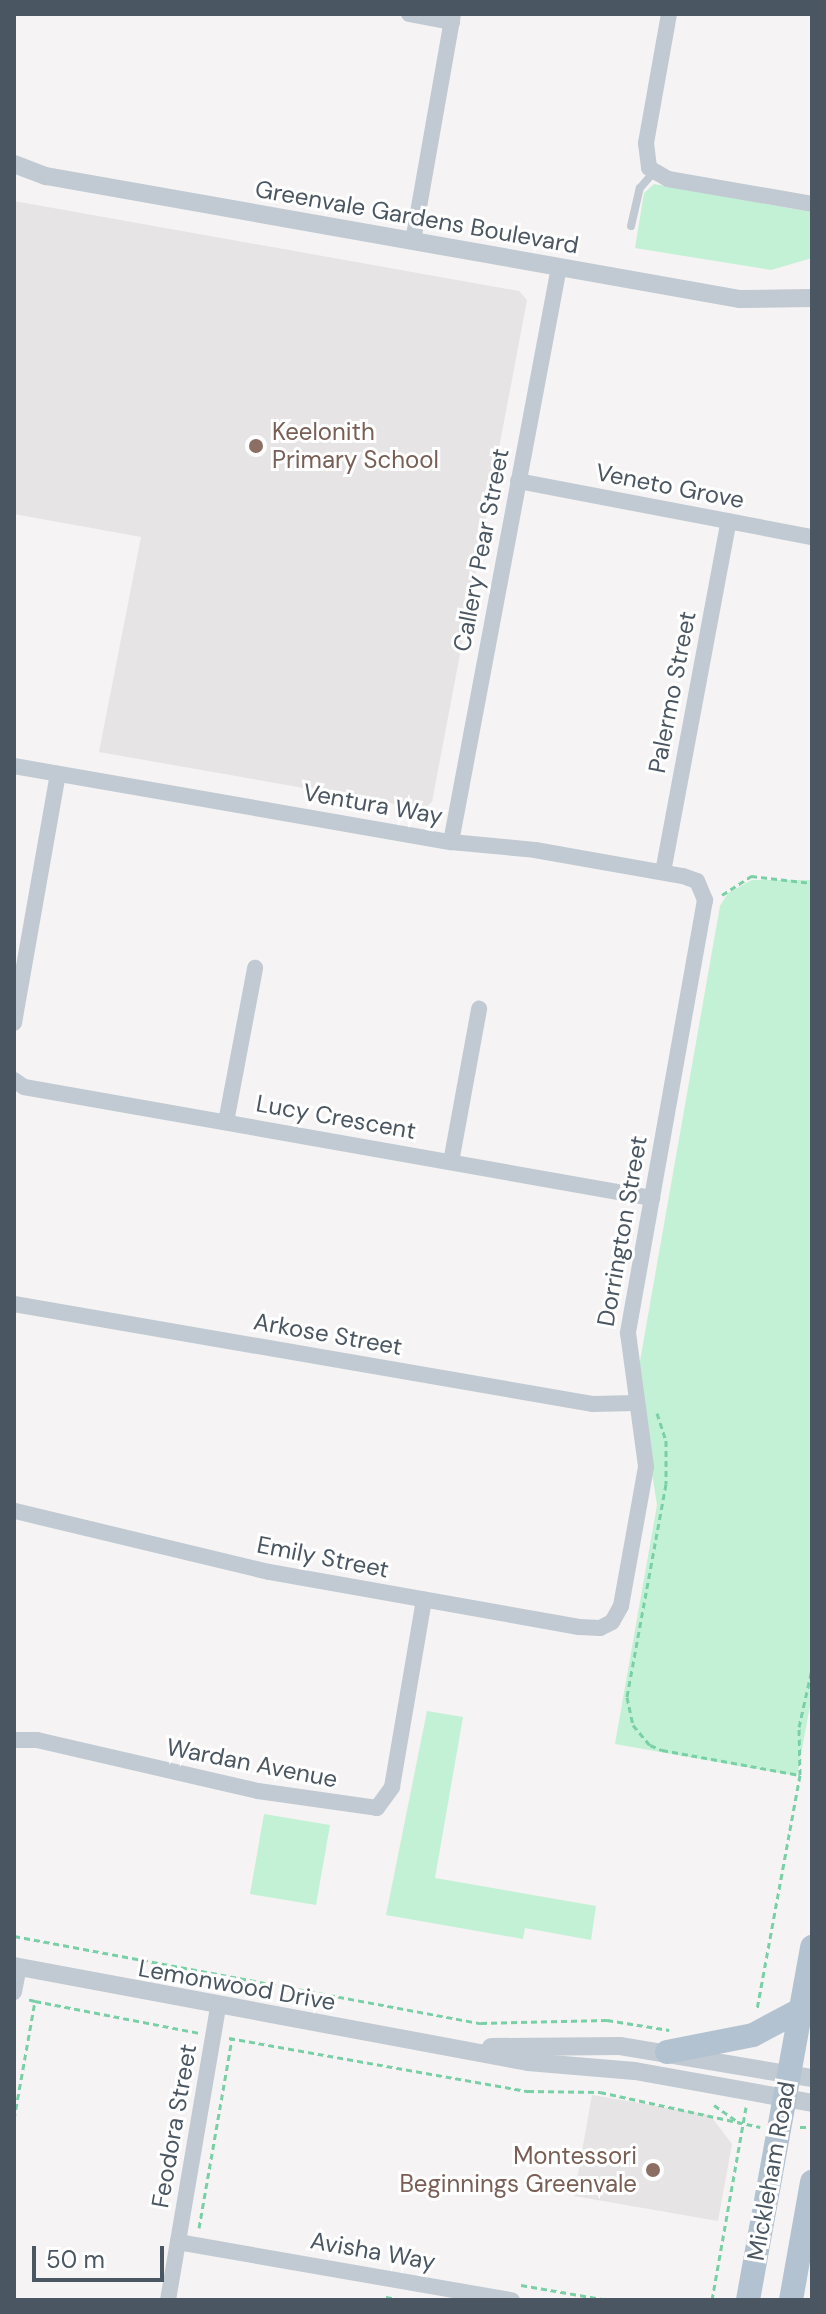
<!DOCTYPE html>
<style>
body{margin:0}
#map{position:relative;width:826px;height:2314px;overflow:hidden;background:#f5f3f3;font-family:"DM Sans",sans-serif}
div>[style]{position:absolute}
.education>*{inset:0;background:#e6e4e5}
.green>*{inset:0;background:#c3f1d5}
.path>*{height:3px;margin-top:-1.5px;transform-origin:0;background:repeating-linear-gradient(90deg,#7ad0a6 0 6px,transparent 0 10px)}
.service>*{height:8px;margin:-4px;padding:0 4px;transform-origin:4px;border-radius:4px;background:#c1cad2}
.minor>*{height:16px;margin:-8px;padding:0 8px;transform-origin:8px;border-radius:8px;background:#c1cad2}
.tertiary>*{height:18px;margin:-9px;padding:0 9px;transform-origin:9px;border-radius:9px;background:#c1cad2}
.primary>*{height:24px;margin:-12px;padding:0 12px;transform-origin:12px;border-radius:12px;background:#b3c2d1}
.dots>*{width:22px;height:22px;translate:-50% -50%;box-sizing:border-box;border:4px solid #fff;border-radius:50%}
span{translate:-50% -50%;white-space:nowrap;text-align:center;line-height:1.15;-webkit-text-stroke:6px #fff;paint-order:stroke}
.street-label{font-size:24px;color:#4a5661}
.education-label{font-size:24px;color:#785e54}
.left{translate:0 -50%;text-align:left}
.right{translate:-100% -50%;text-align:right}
.frame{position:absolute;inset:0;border:16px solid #4a5661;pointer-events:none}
.scale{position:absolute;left:32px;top:2246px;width:132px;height:36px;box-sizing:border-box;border:4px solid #4a5661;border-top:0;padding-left:10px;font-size:24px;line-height:28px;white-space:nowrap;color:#4a5661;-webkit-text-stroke:6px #fff;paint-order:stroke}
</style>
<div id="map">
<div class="education">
<i style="clip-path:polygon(14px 201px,519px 291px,527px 300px,432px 802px,423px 809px,99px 752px,141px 537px,14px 514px)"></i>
<i style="clip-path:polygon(592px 2095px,710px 2115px,732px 2144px,718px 2221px,574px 2196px)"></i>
</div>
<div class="green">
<i style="clip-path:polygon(654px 184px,812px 212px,812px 258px,771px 270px,635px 248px,644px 193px)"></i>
<i style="clip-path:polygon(752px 880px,812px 880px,812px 1695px,797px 1776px,615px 1744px,657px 1505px,637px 1378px,720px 906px,728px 893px)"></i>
<i style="clip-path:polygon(427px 1711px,463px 1717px,435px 1878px,596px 1906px,591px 1940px,525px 1928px,523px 1939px,386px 1915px)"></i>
<i style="clip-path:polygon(264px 1814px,330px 1825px,316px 1905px,250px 1894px)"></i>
</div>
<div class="path">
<i style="left:722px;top:895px;width:35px;rotate:-33deg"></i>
<i style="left:751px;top:876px;width:61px;rotate:6.5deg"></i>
<i style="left:657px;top:1413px;width:28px;rotate:72deg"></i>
<i style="left:666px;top:1440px;width:44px;rotate:90deg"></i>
<i style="left:666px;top:1484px;width:217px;rotate:100.4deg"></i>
<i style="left:627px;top:1697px;width:29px;rotate:78deg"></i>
<i style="left:633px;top:1725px;width:26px;rotate:50deg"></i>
<i style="left:650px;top:1745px;width:13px;rotate:23deg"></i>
<i style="left:662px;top:1750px;width:140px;rotate:10.3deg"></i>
<i style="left:800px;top:1775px;width:238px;rotate:100.4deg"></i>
<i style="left:800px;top:1775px;width:48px;rotate:-91.2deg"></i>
<i style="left:799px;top:1727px;width:59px;rotate:-77.4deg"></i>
<i style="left:14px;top:1936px;width:475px;rotate:10.6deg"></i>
<i style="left:481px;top:2023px;width:126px;rotate:-1.4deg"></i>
<i style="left:607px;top:2020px;width:63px;rotate:9.2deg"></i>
<i style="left:35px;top:2001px;width:167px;rotate:11deg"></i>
<i style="left:229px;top:2038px;width:304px;rotate:10.1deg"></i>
<i style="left:528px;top:2091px;width:72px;rotate:0.8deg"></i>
<i style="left:600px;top:2092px;width:164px;rotate:12.3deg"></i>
<i style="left:714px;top:2105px;width:32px;rotate:35deg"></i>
<i style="left:14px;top:2119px;width:120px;rotate:-79.9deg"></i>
<i style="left:35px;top:2001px;width:8px;rotate:-166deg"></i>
<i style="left:800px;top:2127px;width:12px"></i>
<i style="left:199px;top:2228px;width:192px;rotate:-80.1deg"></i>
<i style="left:521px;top:2285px;width:88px;rotate:9.8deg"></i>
<i style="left:386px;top:2297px;width:17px;rotate:10deg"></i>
<i style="left:712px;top:2300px;width:196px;rotate:-80deg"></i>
</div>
<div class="service">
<i style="left:631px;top:226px;width:39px;rotate:-77deg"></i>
<i style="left:640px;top:188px;width:21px;rotate:-49deg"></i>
</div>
<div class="minor">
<i style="left:409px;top:14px;width:44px;rotate:10.5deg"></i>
<i style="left:669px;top:14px;width:131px;rotate:100.1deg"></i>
<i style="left:646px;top:143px;width:25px;rotate:83deg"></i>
<i style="left:649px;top:168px;width:22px;rotate:30deg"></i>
<i style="left:668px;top:179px;width:146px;rotate:9.8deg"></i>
<i style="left:413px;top:241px;width:230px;rotate:-80deg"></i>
<i style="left:518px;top:481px;width:299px;rotate:10.8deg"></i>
<i style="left:14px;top:766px;width:444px;rotate:9.9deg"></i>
<i style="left:451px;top:842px;width:84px;rotate:5.4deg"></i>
<i style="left:535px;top:850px;width:150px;rotate:10deg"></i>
<i style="left:683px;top:876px;width:15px;rotate:20deg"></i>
<i style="left:697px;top:881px;width:21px;rotate:67deg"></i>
<i style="left:705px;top:900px;width:440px;rotate:100.1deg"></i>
<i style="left:628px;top:1333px;width:135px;rotate:82.3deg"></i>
<i style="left:646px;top:1467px;width:141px;rotate:100.2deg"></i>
<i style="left:621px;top:1606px;width:18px;rotate:119deg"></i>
<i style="left:612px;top:1622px;width:13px;rotate:153deg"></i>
<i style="left:600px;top:1628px;width:21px;rotate:-177deg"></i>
<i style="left:579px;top:1627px;width:315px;rotate:-169.9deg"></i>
<i style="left:269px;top:1572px;width:262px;rotate:-166.5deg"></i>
<i style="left:451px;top:842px;width:585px;rotate:-79.36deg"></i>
<i style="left:663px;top:872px;width:357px;rotate:-79.4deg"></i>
<i style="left:14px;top:1023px;width:253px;rotate:-80deg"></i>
<i style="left:14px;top:1080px;width:12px;rotate:35deg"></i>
<i style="left:24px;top:1087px;width:638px;rotate:10.02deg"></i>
<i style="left:226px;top:1122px;width:157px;rotate:-79.3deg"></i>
<i style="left:451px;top:1162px;width:156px;rotate:-79.6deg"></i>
<i style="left:14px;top:1304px;width:588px;rotate:9.8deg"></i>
<i style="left:593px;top:1404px;width:42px;rotate:-1.4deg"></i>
<i style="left:14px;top:1740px;width:23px"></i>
<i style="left:37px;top:1740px;width:227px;rotate:13deg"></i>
<i style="left:258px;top:1791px;width:120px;rotate:8.1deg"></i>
<i style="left:377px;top:1808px;width:26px;rotate:-54deg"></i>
<i style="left:392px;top:1787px;width:190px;rotate:-80.3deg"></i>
<i style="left:14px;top:1992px;width:25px;rotate:-79deg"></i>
<i style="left:178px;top:2242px;width:339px;rotate:9.9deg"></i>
<i style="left:168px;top:2300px;width:296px;rotate:-80.3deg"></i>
</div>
<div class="tertiary">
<i style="left:14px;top:164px;width:34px;rotate:21deg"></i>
<i style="left:46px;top:176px;width:705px;rotate:10.05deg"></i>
<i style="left:740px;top:299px;width:72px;rotate:-0.8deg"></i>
<i style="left:14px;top:1966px;width:523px;rotate:10.58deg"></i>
<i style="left:528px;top:2062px;width:107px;rotate:4.8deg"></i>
<i style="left:635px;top:2071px;width:180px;rotate:10.2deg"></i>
<i style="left:491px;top:2047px;width:129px;rotate:-0.4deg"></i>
<i style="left:620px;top:2046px;width:195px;rotate:9.5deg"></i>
</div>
<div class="primary">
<i style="left:667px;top:2052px;width:88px;rotate:-11.2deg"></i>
<i style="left:753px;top:2035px;width:53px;rotate:-28deg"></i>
<i style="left:748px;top:2300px;width:359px;rotate:-79.7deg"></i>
<i style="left:791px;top:2300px;width:120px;rotate:-79.9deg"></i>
</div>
<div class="dots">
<i style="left:256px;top:446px;background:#8d6e63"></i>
<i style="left:653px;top:2170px;background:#8d6e63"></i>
</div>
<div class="street-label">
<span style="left:417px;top:217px;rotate:10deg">Greenvale Gardens Boulevard</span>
<span style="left:670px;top:486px;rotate:11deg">Veneto Grove</span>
<span style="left:481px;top:550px;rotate:-79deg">Callery Pear Street</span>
<span style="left:672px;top:692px;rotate:-79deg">Palermo Street</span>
<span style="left:373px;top:804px;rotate:10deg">Ventura Way</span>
<span style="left:336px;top:1117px;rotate:10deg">Lucy Crescent</span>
<span style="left:622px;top:1231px;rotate:-80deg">Dorrington Street</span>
<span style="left:328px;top:1334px;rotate:10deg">Arkose Street</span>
<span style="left:323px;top:1557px;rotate:11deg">Emily Street</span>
<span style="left:252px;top:1763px;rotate:11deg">Wardan Avenue</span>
<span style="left:237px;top:1985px;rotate:10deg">Lemonwood Drive</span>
<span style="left:174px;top:2126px;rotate:-80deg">Feodora Street</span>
<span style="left:771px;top:2171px;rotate:-80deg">Mickleham Road</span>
<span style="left:373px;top:2251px;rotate:10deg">Avisha Way</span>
</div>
<div class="education-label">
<span class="left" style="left:272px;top:446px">Keelonith<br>Primary School</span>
<span class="right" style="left:637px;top:2170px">Montessori<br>Beginnings Greenvale</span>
</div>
<div class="frame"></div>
<div class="scale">50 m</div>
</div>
